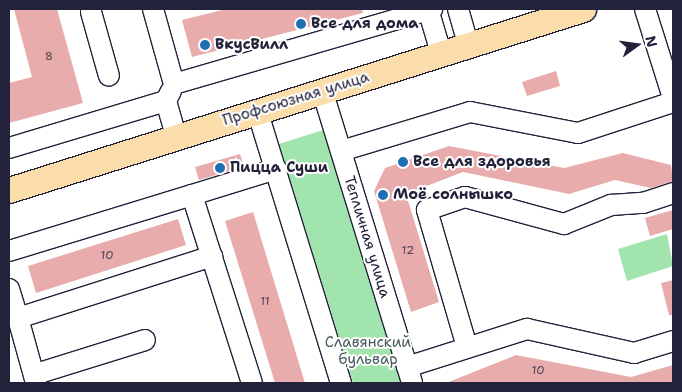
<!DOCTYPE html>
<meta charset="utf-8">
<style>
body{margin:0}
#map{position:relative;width:682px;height:392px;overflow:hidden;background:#fff;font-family:"Shantell Sans",sans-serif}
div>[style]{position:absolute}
.green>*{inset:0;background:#a1e4ae}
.building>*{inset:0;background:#e7acab}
.roads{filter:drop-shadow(1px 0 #22223b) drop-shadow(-1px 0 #22223b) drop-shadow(0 1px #22223b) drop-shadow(0 -1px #22223b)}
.minor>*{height:20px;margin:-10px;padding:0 10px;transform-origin:10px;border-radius:10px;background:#fff}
.major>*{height:25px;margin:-12.5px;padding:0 12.5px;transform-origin:12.5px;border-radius:12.5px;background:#faddab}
.dots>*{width:14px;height:14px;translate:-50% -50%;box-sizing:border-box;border:2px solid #fff;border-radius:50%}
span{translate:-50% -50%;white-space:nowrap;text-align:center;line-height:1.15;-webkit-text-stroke:4px #fff;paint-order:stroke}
.number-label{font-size:12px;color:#534457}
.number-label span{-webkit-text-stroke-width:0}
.poi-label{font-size:15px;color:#22223b;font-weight:700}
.left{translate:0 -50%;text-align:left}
.street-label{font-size:15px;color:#22223b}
.park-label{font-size:15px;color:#485c5e}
.frame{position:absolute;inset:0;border:10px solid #22223b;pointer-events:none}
.north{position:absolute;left:612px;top:20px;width:50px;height:50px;-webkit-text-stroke:4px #fff;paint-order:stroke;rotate:76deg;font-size:14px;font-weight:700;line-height:20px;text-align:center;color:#22223b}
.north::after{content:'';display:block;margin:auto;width:18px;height:22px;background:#22223b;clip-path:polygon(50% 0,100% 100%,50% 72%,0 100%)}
</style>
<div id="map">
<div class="green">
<i style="clip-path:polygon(323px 130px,403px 383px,353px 383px,279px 144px)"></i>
<i style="clip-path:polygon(667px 234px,673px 266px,627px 281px,618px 249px)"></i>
</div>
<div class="building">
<i style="clip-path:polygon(14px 9px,57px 9px,83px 103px,9px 123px,9px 83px,32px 77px)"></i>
<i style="clip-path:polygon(226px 9px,362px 9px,363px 13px,192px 57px,182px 20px)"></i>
<i style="clip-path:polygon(556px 71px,560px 86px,527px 96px,522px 82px)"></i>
<i style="clip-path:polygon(449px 146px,564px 168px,623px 153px,671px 165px,673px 181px,651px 188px,615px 180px,569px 194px,463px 172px,406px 194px,439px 302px,411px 312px,374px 191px,385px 168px)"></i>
<i style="clip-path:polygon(240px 154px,244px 167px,199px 180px,195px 167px)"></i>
<i style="clip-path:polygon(673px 210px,673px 229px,650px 236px,645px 218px)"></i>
<i style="clip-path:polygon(253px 212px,305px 383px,275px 383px,225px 221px)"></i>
<i style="clip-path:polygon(178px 219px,186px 245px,36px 293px,28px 266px)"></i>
<i style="clip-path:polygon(673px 280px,673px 315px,669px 315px,661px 283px)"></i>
<i style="clip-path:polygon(516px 355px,631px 377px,673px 365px,673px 383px,446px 383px)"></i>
</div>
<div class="roads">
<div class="minor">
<i style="left:153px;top:9px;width:78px;rotate:74.4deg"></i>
<i style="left:174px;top:84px;width:269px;rotate:-16.2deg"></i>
<i style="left:428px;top:9px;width:46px;rotate:73.5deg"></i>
<i style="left:458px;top:9px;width:36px;rotate:74deg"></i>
<i style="left:645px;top:9px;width:93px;rotate:72.5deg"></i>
<i style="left:91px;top:12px;width:66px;rotate:74.3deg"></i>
<i style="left:322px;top:90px;width:307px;rotate:72.9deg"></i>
<i style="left:171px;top:91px;width:11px;rotate:117deg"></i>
<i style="left:166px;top:101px;width:36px;rotate:74deg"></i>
<i style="left:257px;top:110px;width:286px;rotate:72.9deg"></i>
<i style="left:9px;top:148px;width:164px;rotate:-16.7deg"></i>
<i style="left:341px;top:151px;width:135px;rotate:-16.8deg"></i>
<i style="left:470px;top:112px;width:110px;rotate:11deg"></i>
<i style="left:578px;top:133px;width:100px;rotate:-18.1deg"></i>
<i style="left:192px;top:195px;width:88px;rotate:-17.2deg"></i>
<i style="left:9px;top:251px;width:191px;rotate:-17deg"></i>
<i style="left:192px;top:195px;width:197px;rotate:72.3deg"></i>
<i style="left:9px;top:289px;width:30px;rotate:73deg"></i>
<i style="left:18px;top:318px;width:204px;rotate:-17.7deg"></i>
<i style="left:18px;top:318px;width:67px;rotate:74.5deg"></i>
<i style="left:467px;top:347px;width:143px;rotate:-106.3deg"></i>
<i style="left:427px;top:210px;width:40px;rotate:-18.9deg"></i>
<i style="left:465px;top:197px;width:103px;rotate:15.3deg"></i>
<i style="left:564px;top:224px;width:51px;rotate:-22deg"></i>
<i style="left:611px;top:205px;width:32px;rotate:-4deg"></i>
<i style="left:643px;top:203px;width:32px;rotate:-18deg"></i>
<i style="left:407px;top:367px;width:126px;rotate:-17.6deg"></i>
<i style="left:527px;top:329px;width:110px;rotate:12.6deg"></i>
<i style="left:634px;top:353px;width:41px;rotate:-17.1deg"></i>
<i style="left:36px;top:374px;width:114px;rotate:-17.3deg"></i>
</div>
<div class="major">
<i style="left:9px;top:190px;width:602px;rotate:-17.5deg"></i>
</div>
</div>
<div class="dots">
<i style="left:301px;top:24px;background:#1f6fb2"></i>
<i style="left:205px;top:45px;background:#1f6fb2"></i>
<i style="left:403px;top:162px;background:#1f6fb2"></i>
<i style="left:220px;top:168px;background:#1f6fb2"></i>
<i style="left:383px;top:195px;background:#1f6fb2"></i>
</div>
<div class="number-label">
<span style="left:49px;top:57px">8</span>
<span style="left:408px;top:251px">12</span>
<span style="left:107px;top:256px">10</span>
<span style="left:265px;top:302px">11</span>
<span style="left:538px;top:371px">10</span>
</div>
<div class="poi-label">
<span class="left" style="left:311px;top:24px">Все для дома</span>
<span class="left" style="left:215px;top:45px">ВкусВилл</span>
<span class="left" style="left:413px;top:162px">Все для здоровья</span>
<span class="left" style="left:230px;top:168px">Пицца Суши</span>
<span class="left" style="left:393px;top:195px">Моё солнышко</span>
</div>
<div class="street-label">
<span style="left:296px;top:99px;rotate:-17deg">Профсоюзная улица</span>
<span style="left:367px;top:237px;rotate:73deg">Тепличная улица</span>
</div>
<div class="park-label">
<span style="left:368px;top:351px">Славянский<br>бульвар</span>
</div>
<div class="frame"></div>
<div class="north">N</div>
</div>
